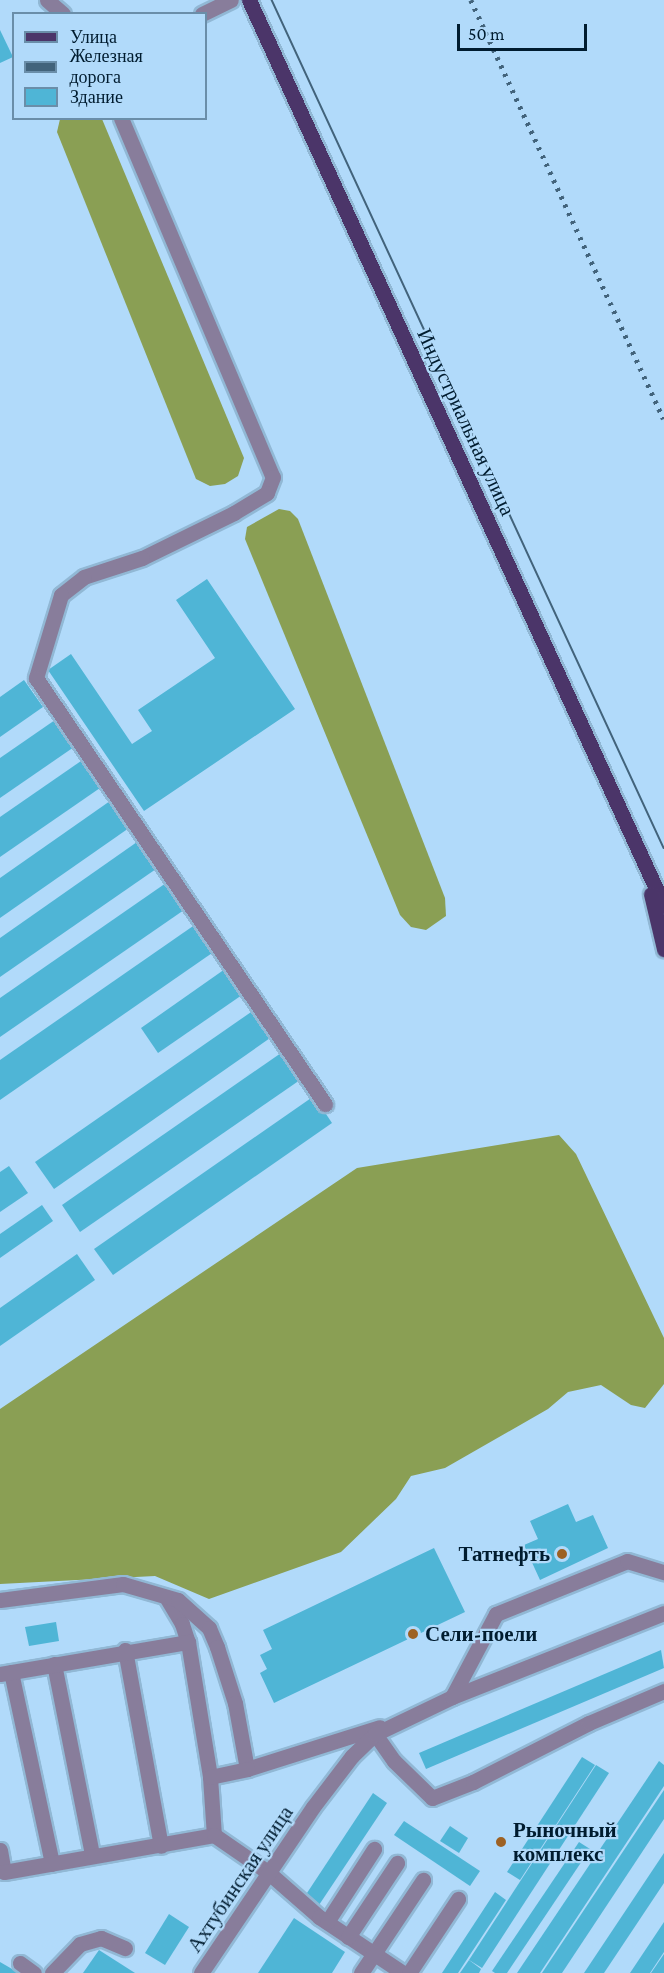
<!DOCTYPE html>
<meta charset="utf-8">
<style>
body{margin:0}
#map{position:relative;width:664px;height:1973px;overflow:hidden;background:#b1dafa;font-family:"Crimson Pro",serif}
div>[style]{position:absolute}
.forest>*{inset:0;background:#8a9f54}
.building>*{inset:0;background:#4fb5d6}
.roads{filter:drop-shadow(2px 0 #91b8d5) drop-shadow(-2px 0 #91b8d5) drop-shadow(0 2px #91b8d5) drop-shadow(0 -2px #91b8d5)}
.minor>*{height:15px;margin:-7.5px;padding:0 7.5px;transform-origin:7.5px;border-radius:7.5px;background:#887d9b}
.major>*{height:15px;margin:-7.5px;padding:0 7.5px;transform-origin:7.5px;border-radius:7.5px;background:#4b3569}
.tram>*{height:1.5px;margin:-0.75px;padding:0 0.75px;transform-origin:0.75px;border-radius:0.75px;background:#42637b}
.rail>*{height:4.5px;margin-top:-2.25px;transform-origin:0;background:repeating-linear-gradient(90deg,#42637b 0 3px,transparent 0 9px)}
.dots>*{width:16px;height:16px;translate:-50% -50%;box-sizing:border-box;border:3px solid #b1dafa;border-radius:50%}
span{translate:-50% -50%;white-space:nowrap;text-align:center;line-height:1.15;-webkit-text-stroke:4.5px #b1dafa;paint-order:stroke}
.street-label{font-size:21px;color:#001c2f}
.poi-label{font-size:21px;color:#001c2f;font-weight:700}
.right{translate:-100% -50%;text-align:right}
.left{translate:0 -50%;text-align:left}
.legend{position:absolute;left:12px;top:12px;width:195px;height:108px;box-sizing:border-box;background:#b1dafa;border:2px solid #6a8ea9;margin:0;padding:8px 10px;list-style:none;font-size:18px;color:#001c2f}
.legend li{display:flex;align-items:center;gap:12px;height:30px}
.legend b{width:30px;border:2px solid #6a8ea9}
.scale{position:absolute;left:457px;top:24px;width:130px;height:27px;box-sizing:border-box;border:3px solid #001c2f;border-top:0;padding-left:8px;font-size:18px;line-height:21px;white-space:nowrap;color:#001c2f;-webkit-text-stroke:4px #b1dafa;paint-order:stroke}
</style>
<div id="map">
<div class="forest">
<i style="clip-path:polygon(60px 119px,102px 119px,244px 458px,238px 476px,225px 484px,210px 486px,196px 479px,57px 132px)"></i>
<i style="clip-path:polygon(279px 509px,290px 511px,298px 519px,445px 898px,446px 916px,426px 930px,411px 927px,400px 915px,245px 539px,247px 527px)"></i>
<i style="clip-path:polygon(559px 1135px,576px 1154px,664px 1338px,664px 1384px,645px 1408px,631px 1405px,601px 1385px,568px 1392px,548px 1409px,445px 1468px,411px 1476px,396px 1499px,341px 1552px,209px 1599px,155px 1576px,0 1584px,0 1409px,357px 1168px)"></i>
</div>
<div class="building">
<i style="clip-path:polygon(0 30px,13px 57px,0 63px)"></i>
<i style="clip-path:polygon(207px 579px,295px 709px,144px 811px,48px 670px,71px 654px,132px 744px,152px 731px,138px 710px,215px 658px,176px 600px)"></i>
<i style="clip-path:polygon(24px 680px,43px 707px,0 737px,0 697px)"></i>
<i style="clip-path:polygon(55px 720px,74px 747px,0 798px,0 758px)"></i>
<i style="clip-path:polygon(81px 761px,100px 788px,0 857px,0 817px)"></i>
<i style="clip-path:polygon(110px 801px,129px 828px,0 918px,0 878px)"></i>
<i style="clip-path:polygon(137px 842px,156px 869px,0 977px,0 938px)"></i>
<i style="clip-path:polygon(166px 883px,184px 910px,0 1037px,0 998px)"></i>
<i style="clip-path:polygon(196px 924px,215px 951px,0 1100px,0 1060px)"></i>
<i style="clip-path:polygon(225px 969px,242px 995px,158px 1053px,141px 1028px)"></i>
<i style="clip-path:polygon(254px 1010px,273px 1036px,54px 1189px,35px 1162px)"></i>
<i style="clip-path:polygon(281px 1053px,300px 1080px,80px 1232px,62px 1205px)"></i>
<i style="clip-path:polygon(314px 1096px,332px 1123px,113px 1275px,94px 1249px)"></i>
<i style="clip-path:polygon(9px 1166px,28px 1193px,0 1212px,0 1172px)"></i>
<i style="clip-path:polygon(42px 1205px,53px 1221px,0 1258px,0 1234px)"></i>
<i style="clip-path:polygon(77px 1254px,95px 1280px,0 1346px,0 1308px)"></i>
<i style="clip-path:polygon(568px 1504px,576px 1522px,593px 1515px,608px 1548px,540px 1580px,524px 1545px,538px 1539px,530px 1521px)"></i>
<i style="clip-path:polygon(434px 1548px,465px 1612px,274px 1703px,260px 1673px,267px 1669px,260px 1655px,272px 1649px,263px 1630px)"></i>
<i style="clip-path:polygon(56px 1622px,59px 1641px,29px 1646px,25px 1627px)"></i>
<i style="clip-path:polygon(661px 1650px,664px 1668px,426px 1769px,419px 1753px)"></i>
<i style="clip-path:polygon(582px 1757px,595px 1765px,520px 1880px,507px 1872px)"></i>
<i style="clip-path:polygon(659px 1761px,664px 1765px,664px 1786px,540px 1973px,517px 1973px)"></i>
<i style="clip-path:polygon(596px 1765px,609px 1773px,482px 1968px,469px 1960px)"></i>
<i style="clip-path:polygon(664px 1790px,664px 1819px,562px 1973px,542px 1973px)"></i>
<i style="clip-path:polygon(373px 1793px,387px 1803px,319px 1905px,305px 1896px)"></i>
<i style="clip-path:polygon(404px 1821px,480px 1871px,470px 1886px,394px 1835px)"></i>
<i style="clip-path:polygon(450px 1826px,468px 1838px,459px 1853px,440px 1841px)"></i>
<i style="clip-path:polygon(579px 1842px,590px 1849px,507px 1973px,495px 1973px,492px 1971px)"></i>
<i style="clip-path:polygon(664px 1853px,664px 1883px,604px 1973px,584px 1973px)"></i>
<i style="clip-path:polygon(495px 1892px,506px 1900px,458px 1973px,442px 1973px)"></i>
<i style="clip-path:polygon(169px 1914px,189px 1927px,165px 1965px,145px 1953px)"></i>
<i style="clip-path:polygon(294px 1918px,345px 1952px,332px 1973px,258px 1973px)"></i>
<i style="clip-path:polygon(664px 1922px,664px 1952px,650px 1973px,630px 1973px)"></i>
<i style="clip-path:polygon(99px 1950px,135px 1973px,83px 1973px)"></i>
<i style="clip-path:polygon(664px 1954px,664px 1973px,651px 1973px)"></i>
<i style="clip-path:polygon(469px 1960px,481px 1969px,479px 1973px,460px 1973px)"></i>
<i style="clip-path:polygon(0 1962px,19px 1973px,0 1973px)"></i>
</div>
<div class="roads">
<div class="minor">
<i style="left:47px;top:0;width:21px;rotate:41deg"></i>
<i style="left:202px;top:14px;width:32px;rotate:-26deg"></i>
<i style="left:121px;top:118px;width:390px;rotate:67.1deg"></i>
<i style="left:273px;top:477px;width:17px;rotate:111deg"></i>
<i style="left:267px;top:493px;width:39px;rotate:149deg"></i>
<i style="left:234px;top:513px;width:102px;rotate:153.9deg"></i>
<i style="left:142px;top:558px;width:61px;rotate:161.9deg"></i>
<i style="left:84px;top:577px;width:29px;rotate:142deg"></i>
<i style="left:61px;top:595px;width:87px;rotate:106.8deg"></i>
<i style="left:36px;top:678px;width:515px;rotate:55.85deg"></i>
<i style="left:166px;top:1597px;width:31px;rotate:59deg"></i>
<i style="left:182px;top:1624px;width:19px;rotate:72deg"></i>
<i style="left:188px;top:1642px;width:137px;rotate:80.7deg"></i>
<i style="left:210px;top:1777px;width:58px;rotate:86.1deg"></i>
<i style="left:0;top:1600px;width:124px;rotate:-7.4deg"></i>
<i style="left:123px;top:1584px;width:57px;rotate:16.2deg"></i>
<i style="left:178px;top:1600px;width:42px;rotate:42.1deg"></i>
<i style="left:209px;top:1628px;width:21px;rotate:67deg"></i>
<i style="left:217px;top:1647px;width:59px;rotate:72.2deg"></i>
<i style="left:235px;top:1703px;width:67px;rotate:79.7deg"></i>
<i style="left:247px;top:1769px;width:139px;rotate:-17.5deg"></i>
<i style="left:125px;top:1650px;width:199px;rotate:79.6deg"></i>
<i style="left:54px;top:1664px;width:195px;rotate:78.7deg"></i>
<i style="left:11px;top:1672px;width:196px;rotate:77.9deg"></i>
<i style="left:0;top:1674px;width:191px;rotate:-9.7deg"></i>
<i style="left:452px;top:1697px;width:94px;rotate:-62.1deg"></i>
<i style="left:496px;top:1614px;width:141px;rotate:-22deg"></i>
<i style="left:627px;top:1561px;width:39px;rotate:17deg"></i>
<i style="left:375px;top:1734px;width:33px;rotate:55deg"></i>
<i style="left:394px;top:1761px;width:53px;rotate:44.2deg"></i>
<i style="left:432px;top:1798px;width:44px;rotate:-21.3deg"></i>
<i style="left:473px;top:1782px;width:130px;rotate:-27deg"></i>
<i style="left:589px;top:1723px;width:82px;rotate:-23.1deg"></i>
<i style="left:210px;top:1777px;width:38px;rotate:-12deg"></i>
<i style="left:0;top:1850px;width:22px;rotate:80deg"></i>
<i style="left:4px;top:1872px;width:213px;rotate:-10deg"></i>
<i style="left:214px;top:1835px;width:67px;rotate:34.6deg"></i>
<i style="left:269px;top:1873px;width:67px;rotate:41.3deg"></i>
<i style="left:319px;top:1917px;width:101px;rotate:33.7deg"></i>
<i style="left:327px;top:1922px;width:87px;rotate:-57.2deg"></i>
<i style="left:348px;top:1937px;width:89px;rotate:-56.5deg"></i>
<i style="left:20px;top:1963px;width:17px;rotate:36deg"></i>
<i style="left:52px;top:1973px;width:40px;rotate:-46deg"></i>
<i style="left:80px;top:1944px;width:22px;rotate:-16deg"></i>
<i style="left:101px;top:1938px;width:26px;rotate:23deg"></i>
<i style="left:201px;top:1973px;width:200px;rotate:-56deg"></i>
<i style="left:313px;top:1807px;width:64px;rotate:-52.6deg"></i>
<i style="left:352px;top:1756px;width:32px;rotate:-44deg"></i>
<i style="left:375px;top:1734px;width:85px;rotate:-25.7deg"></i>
<i style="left:452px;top:1697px;width:228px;rotate:-21.6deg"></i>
<i style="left:361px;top:1973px;width:112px;rotate:-56.3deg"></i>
<i style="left:409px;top:1973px;width:89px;rotate:-56.5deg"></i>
</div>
<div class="major">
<i style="left:249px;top:0;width:997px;rotate:65.39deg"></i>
<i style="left:651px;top:894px;width:57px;rotate:76.7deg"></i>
</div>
</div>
<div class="tram">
<i style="left:272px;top:0;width:934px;rotate:65.19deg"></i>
</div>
<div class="rail">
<i style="left:471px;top:0;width:461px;rotate:65.3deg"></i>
</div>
<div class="dots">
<i style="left:562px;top:1554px;background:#9d6123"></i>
<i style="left:413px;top:1634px;background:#9d6123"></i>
<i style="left:501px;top:1842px;background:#9d6123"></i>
</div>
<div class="street-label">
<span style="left:466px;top:422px;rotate:65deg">Индустриальная улица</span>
<span style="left:240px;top:1879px;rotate:-56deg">Ахтубинская улица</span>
</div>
<div class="poi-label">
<span class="right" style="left:550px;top:1554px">Татнефть</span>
<span class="left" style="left:425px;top:1634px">Сели-поели</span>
<span class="left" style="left:513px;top:1842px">Рыночный<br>комплекс</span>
</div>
<ul class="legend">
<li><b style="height:8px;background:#4b3569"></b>Улица</li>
<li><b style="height:8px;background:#42637b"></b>Железная дорога</li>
<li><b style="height:16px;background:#4fb5d6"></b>Здание</li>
</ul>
<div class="scale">50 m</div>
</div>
